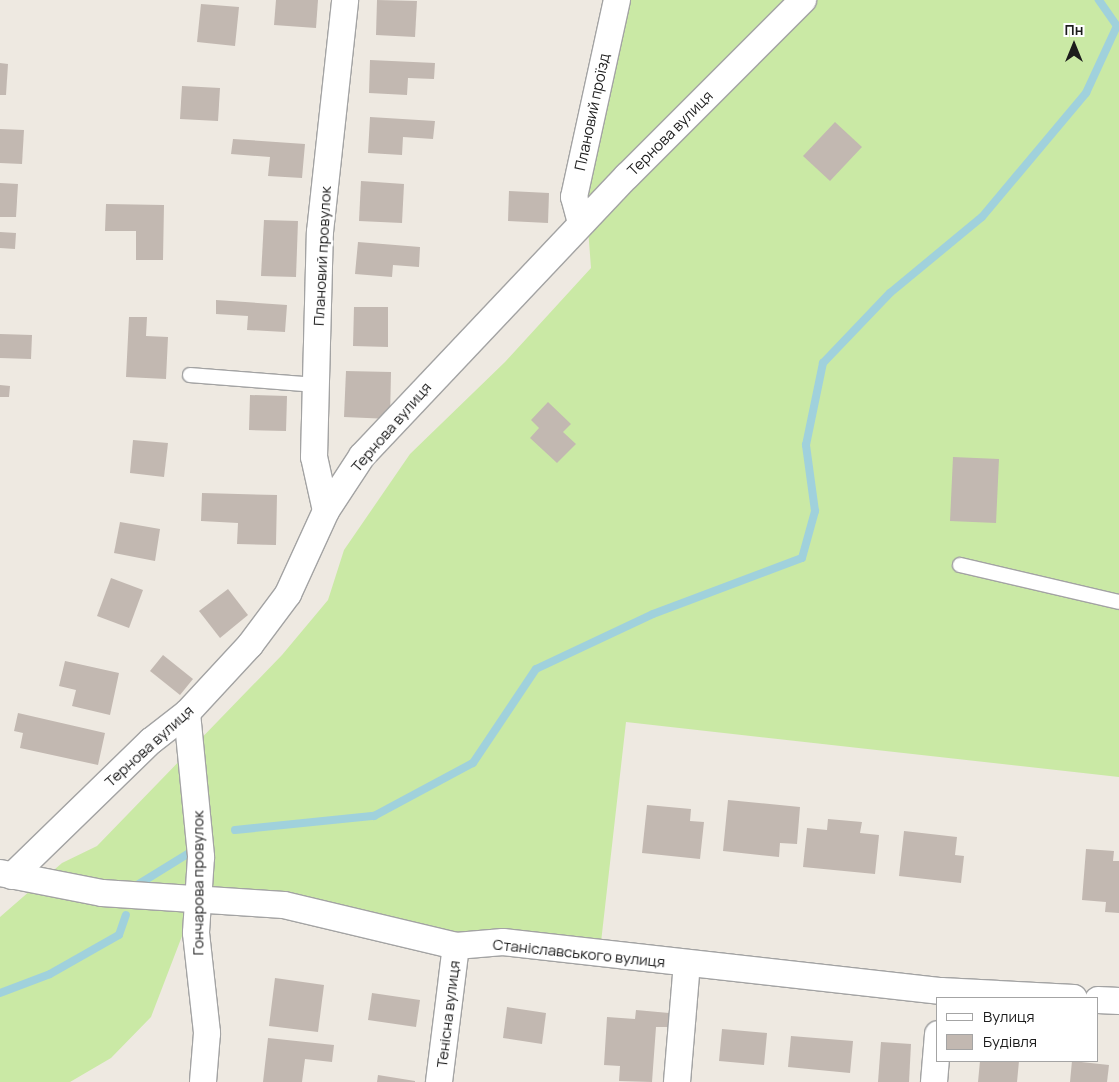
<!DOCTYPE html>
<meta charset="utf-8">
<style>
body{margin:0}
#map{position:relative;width:1119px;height:1082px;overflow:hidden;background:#eee9e1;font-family:Manrope,sans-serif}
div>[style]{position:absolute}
.grass>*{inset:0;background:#cae9a5}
.stream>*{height:8px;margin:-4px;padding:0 4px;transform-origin:4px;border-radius:4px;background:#a0d1dc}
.building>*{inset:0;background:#c2b8b1}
.roads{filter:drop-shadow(1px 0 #a3a3a3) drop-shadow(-1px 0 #a3a3a3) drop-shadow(0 1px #a3a3a3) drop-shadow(0 -1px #a3a3a3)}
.service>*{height:14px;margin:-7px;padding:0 7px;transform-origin:7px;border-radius:7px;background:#fff}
.minor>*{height:26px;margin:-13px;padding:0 13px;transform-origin:13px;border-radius:13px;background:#fff}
span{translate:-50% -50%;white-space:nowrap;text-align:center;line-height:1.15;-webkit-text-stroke:4.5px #fff;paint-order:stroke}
.street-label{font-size:15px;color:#1c1c1c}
.legend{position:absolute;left:936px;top:997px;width:162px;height:65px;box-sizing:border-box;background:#fff;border:1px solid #a4a4a4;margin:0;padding:6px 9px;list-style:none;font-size:15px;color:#1c1c1c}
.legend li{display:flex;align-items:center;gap:10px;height:25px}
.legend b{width:25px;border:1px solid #a4a4a4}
.north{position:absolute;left:1049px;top:20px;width:50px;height:50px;-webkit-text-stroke:4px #fff;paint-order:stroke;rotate:0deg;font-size:14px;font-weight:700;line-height:20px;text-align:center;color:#1c1c1c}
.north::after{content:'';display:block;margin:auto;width:18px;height:22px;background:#1c1c1c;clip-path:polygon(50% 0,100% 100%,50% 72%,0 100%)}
</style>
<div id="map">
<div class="grass">
<i style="clip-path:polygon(627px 0,1119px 0,1119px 777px,626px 722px,599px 960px,221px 894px,192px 910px,151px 1017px,111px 1058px,70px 1082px,0 1082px,0 917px,62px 863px,97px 846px,282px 655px,328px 600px,344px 550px,410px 454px,505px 362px,591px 268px,586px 201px)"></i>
</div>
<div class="stream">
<i style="left:235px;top:830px;width:140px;rotate:-5.8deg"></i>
<i style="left:374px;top:816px;width:112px;rotate:-28.2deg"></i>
<i style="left:473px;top:763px;width:113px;rotate:-56.2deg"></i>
<i style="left:536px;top:669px;width:129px;rotate:-25.2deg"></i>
<i style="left:653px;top:614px;width:159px;rotate:-20.6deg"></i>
<i style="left:802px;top:558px;width:49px;rotate:-74.5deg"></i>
<i style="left:815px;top:511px;width:67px;rotate:-97.8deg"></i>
<i style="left:806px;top:445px;width:84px;rotate:-78.3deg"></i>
<i style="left:823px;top:363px;width:97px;rotate:-46.3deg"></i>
<i style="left:890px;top:293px;width:119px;rotate:-39.6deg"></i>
<i style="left:982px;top:217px;width:162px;rotate:-50deg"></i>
<i style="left:1086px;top:93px;width:74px;rotate:-65.2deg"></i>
<i style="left:1117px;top:26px;width:32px;rotate:-125deg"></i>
<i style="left:134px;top:887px;width:65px;rotate:-31.7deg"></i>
<i style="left:0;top:993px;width:53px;rotate:-20.8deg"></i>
<i style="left:50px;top:974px;width:79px;rotate:-29.5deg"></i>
<i style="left:119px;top:935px;width:21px;rotate:-71deg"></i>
</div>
<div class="building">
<i style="clip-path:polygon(276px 0,318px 0,316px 28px,274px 25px)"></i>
<i style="clip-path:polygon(377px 0,417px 1px,415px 37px,376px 35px)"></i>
<i style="clip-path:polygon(201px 4px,239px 7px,235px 46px,197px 42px)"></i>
<i style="clip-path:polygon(370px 60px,435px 63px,434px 79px,408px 78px,407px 95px,369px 93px)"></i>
<i style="clip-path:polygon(0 63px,8px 64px,6px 95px,0 95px)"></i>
<i style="clip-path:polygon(182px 86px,220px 88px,218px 121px,180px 119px)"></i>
<i style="clip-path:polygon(370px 117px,435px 121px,433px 139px,403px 137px,402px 155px,368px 153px)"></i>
<i style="clip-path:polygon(835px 122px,862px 147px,830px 181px,803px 156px)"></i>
<i style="clip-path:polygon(0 129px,24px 130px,22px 164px,0 163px)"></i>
<i style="clip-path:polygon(233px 139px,305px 144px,302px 178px,268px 176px,270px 157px,231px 154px)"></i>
<i style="clip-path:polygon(361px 181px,404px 184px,402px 223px,359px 221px)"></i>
<i style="clip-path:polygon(0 183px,18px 184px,16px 217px,0 217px)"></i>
<i style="clip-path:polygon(509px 191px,549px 193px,548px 223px,508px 221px)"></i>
<i style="clip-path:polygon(106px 204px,164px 205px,163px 260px,136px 260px,136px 231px,105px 231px)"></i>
<i style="clip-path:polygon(264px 220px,298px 221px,296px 277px,261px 276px)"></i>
<i style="clip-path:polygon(0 232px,16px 233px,15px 249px,0 248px)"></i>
<i style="clip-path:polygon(358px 242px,420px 247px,419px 267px,393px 265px,392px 277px,355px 274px)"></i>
<i style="clip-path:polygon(216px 300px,287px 305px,285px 332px,247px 330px,248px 316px,216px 314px)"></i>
<i style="clip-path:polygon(354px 307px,388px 307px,388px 347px,353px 346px)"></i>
<i style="clip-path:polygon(129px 317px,147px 317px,146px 336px,168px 337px,166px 379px,126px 377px)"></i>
<i style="clip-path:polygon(0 334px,32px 335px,31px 359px,0 358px)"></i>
<i style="clip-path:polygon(346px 371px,391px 372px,390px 419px,344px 417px)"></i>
<i style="clip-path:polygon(0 385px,10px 386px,9px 397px,0 397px)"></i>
<i style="clip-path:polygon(250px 395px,287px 396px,286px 431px,249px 430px)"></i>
<i style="clip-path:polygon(548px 402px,571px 424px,563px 432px,576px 444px,557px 463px,530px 438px,539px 428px,531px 420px)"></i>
<i style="clip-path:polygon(133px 440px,168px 443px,164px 477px,130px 473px)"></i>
<i style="clip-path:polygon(953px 457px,999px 459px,996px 523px,950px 521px)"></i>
<i style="clip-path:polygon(202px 493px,277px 495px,276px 545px,237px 544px,238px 523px,201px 521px)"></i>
<i style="clip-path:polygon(120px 522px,160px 529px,155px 561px,114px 553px)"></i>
<i style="clip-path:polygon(111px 578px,143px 590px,129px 628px,97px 616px)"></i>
<i style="clip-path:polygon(228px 589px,248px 615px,220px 638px,199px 611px)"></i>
<i style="clip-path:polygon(163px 655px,193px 679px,180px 695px,150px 671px)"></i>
<i style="clip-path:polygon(65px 661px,119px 673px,110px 715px,72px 706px,76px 690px,59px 686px)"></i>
<i style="clip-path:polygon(18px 713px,105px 733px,98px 765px,20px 748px,23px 733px,14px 731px)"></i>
<i style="clip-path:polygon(728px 800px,800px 807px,797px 844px,780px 843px,779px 857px,723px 851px)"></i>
<i style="clip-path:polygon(647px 805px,691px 809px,690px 821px,704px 822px,700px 859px,642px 853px)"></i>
<i style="clip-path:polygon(828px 819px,862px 822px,860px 833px,879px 835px,875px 874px,803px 867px,807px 828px,827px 830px)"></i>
<i style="clip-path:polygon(904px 831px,957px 837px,955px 855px,964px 856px,961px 883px,899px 876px)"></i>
<i style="clip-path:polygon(1086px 849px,1114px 851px,1113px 861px,1119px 861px,1119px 913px,1105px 912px,1106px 902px,1082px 900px)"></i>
<i style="clip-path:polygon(275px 978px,324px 985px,318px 1032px,269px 1026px)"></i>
<i style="clip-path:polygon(372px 993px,420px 1000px,416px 1027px,368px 1020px)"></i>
<i style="clip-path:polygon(507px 1007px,546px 1013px,542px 1044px,503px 1038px)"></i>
<i style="clip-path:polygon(636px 1010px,669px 1013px,668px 1027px,656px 1027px,652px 1082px,619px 1081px,620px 1066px,604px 1065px,607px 1017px,635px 1019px)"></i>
<i style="clip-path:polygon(722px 1029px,767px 1033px,764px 1065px,719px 1061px)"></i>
<i style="clip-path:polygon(791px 1036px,853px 1041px,850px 1073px,788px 1067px)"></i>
<i style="clip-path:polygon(268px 1038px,334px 1045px,332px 1062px,305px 1059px,302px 1082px,263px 1082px)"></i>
<i style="clip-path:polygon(881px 1042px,911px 1044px,909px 1082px,878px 1082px)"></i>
<i style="clip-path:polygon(980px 1061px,1019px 1061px,1017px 1082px,978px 1082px)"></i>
<i style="clip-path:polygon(1072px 1061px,1109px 1065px,1107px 1082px,1070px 1082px)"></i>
<i style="clip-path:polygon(378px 1075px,415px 1081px,415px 1082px,377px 1082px)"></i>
</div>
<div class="roads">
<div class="service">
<i style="left:190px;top:375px;width:126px;rotate:4.5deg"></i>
<i style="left:960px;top:565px;width:163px;rotate:13.1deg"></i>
</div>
<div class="minor">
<i style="left:581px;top:223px;width:27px;rotate:-105deg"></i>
<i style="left:574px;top:197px;width:202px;rotate:-77.7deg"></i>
<i style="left:326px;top:511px;width:55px;rotate:-102.5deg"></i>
<i style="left:314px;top:457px;width:225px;rotate:-88.5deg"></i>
<i style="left:320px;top:232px;width:233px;rotate:-83.8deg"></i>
<i style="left:187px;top:713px;width:145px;rotate:84.4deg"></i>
<i style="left:201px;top:857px;width:76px;rotate:93.8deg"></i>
<i style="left:196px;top:933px;width:101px;rotate:83.7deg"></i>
<i style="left:207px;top:1033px;width:49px;rotate:94.7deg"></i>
<i style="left:0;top:873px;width:104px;rotate:11.1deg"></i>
<i style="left:102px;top:893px;width:182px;rotate:3.8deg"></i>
<i style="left:284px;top:905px;width:177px;rotate:13.4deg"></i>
<i style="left:456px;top:946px;width:47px;rotate:-4.9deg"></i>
<i style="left:503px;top:942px;width:441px;rotate:6.4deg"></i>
<i style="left:941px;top:991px;width:133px;rotate:3deg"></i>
<i style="left:12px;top:876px;width:194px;rotate:-44.2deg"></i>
<i style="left:151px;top:741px;width:46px;rotate:-37.9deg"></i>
<i style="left:187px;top:713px;width:93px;rotate:-47.2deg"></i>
<i style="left:250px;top:645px;width:64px;rotate:-53.3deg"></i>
<i style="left:288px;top:594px;width:91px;rotate:-65.4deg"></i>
<i style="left:326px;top:511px;width:66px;rotate:-56.8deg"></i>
<i style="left:362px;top:456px;width:386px;rotate:-46.6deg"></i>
<i style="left:627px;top:176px;width:249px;rotate:-45deg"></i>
<i style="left:1098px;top:1000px;width:21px;rotate:3deg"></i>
<i style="left:439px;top:1082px;width:137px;rotate:-82.9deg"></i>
<i style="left:677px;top:1082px;width:118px;rotate:-85.2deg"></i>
<i style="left:934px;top:1082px;width:48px;rotate:-85.2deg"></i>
</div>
</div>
<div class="street-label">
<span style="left:592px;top:112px;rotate:-78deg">Плановий проїзд</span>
<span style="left:670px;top:133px;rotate:-45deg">Тернова вулиця</span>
<span style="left:322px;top:256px;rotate:-87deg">Плановий провулок</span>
<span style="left:391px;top:427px;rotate:-49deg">Тернова вулиця</span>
<span style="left:149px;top:746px;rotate:-42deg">Тернова вулиця</span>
<span style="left:198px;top:883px;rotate:-90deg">Гончарова провулок</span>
<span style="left:579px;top:953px;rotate:6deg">Станіславського вулиця</span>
<span style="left:448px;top:1014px;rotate:-83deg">Тенісна вулиця</span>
</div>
<ul class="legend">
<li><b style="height:6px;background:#fff"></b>Вулиця</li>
<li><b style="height:14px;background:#c2b8b1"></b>Будівля</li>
</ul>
<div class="north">Пн</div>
</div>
